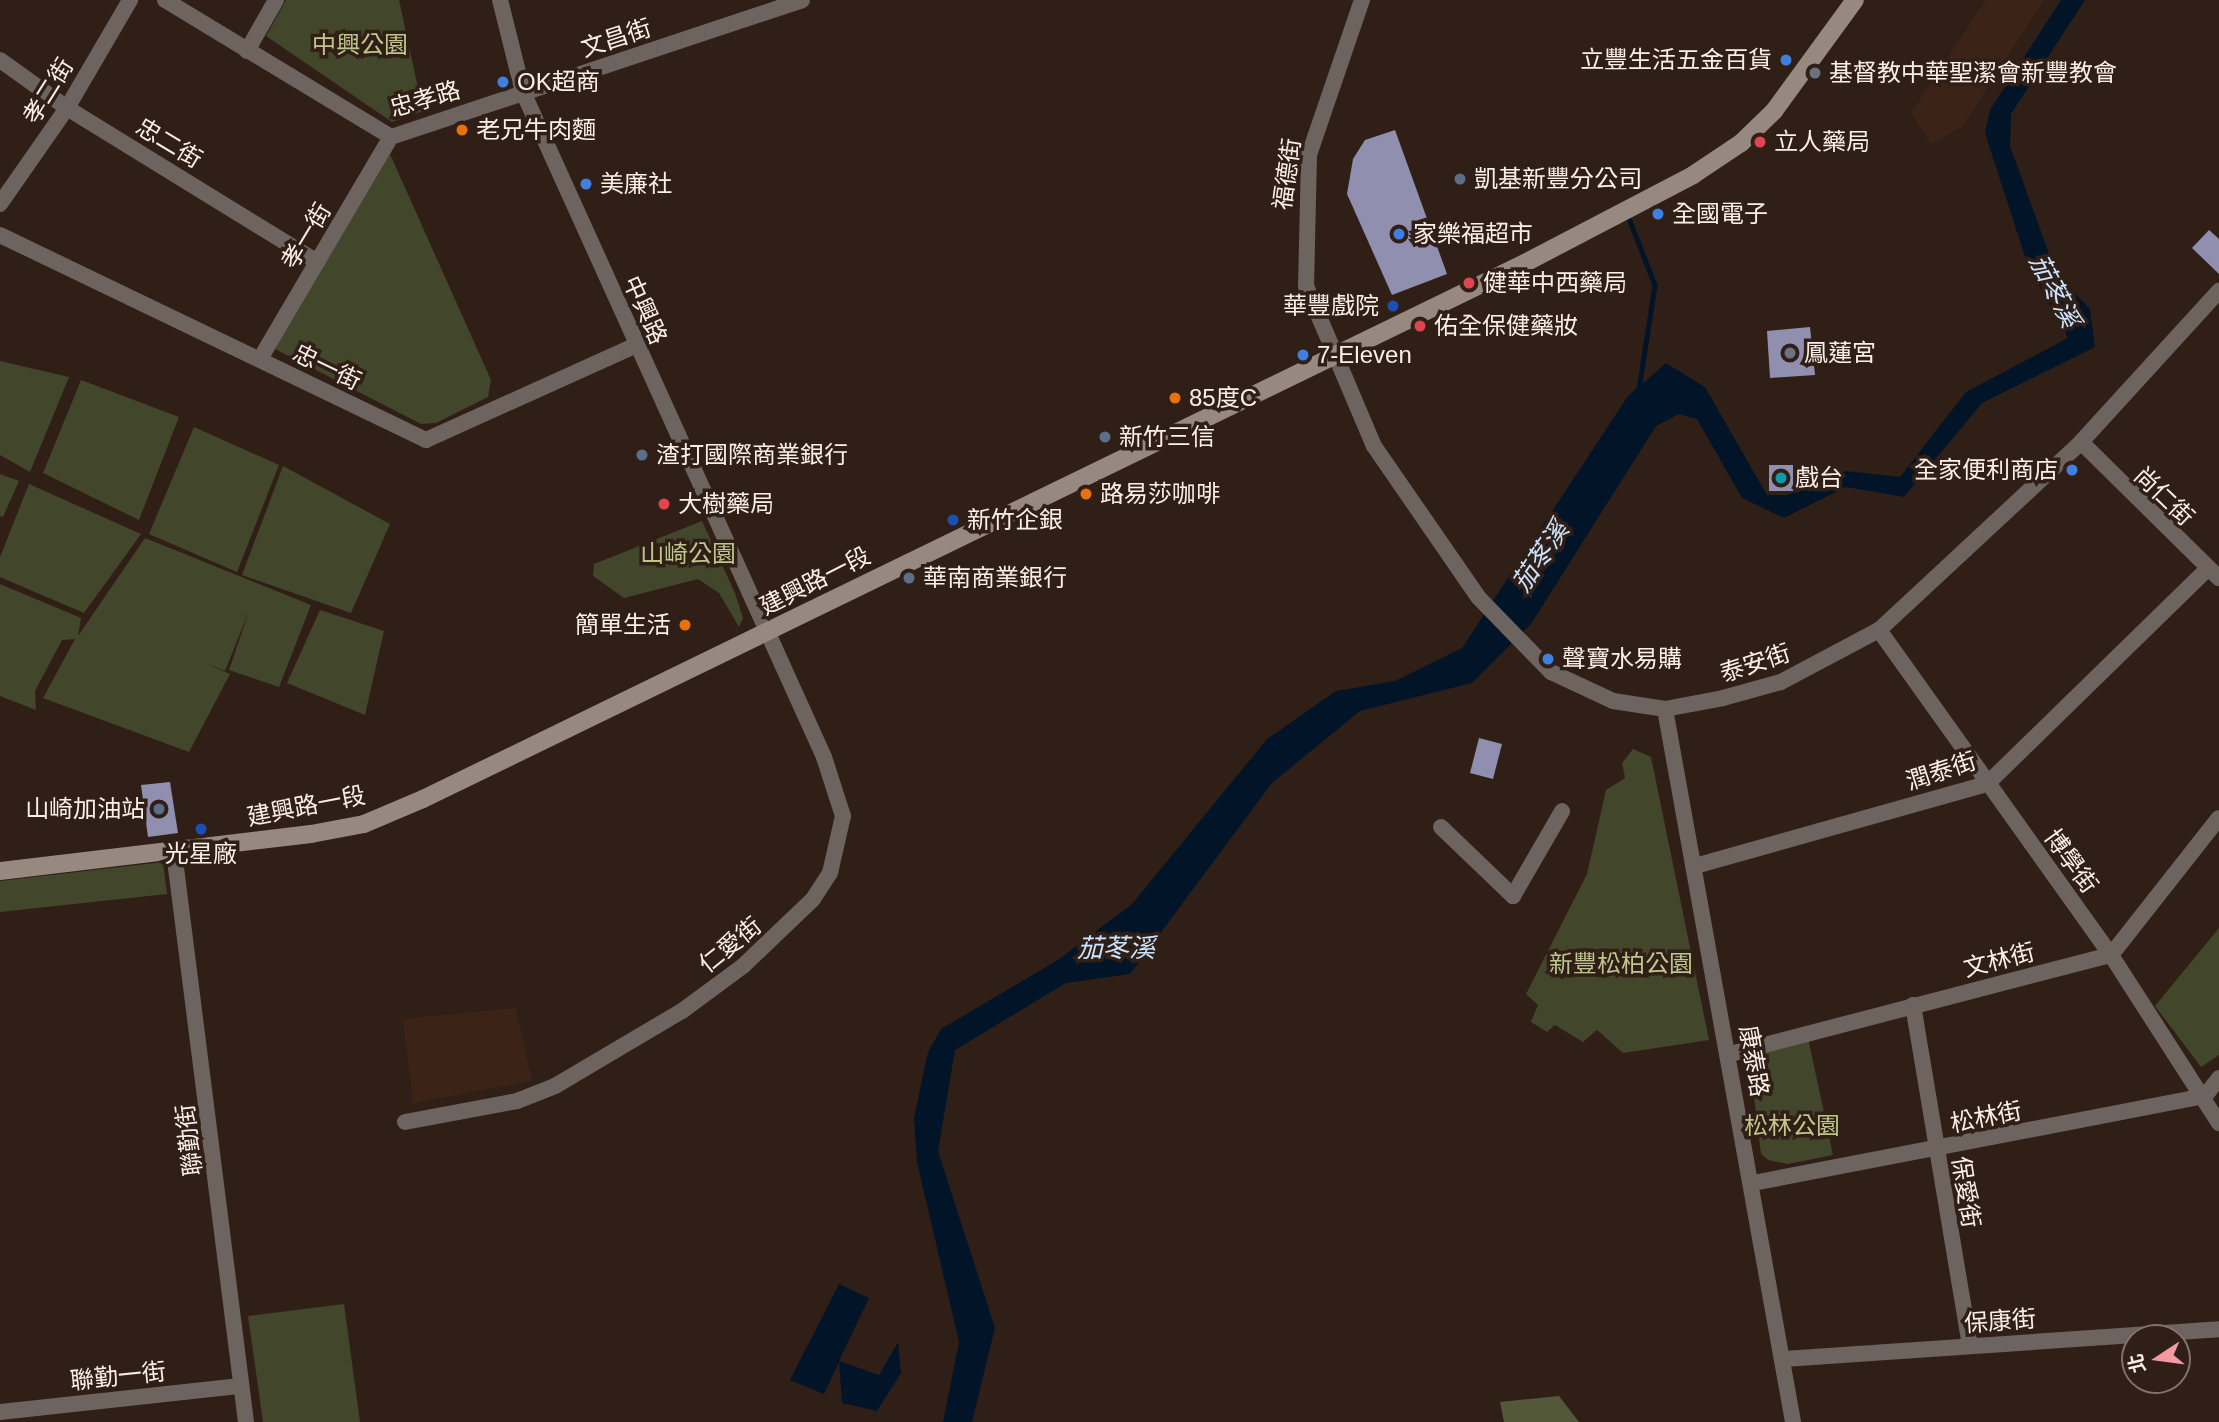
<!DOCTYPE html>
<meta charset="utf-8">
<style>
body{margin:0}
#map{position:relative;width:2219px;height:1422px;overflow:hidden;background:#301f16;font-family:Arial,"Noto Sans TC",sans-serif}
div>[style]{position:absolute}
.built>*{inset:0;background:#3b2417}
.green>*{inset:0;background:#42462a}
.forest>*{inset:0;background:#54583a}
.water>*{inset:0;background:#021528}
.stream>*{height:4.5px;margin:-2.25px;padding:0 2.25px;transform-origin:2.25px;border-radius:2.25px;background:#021528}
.building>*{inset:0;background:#908faf}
.street>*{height:16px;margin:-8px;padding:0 8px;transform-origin:8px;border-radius:8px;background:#6d645f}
.secondary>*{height:18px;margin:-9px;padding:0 9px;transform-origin:9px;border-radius:9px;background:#978980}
.dots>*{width:19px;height:19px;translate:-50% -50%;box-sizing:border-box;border:4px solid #301f16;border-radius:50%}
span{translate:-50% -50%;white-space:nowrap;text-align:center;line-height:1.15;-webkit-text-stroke:7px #301f16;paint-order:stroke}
.street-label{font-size:24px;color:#fbf0e9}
.park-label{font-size:24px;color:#bec68d}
.poi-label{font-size:24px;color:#fbf0e9}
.right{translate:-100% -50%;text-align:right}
.left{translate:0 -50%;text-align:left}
.water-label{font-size:26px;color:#cae4ff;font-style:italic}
.north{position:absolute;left:2121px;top:1324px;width:70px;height:70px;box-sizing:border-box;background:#301f16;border:2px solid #81736a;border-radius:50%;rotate:257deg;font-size:19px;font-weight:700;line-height:28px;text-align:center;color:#fbf0e9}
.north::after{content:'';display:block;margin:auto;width:24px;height:32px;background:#f49aa5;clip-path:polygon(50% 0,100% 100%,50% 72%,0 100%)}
</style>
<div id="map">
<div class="built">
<i style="clip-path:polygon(1986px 0,2044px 0,1962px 127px,1931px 144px,1911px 113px)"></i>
<i style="clip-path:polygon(516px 1008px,532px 1081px,413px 1103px,403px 1019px)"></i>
</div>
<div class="green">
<i style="clip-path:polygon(286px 0,399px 0,423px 111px,392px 122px,266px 36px)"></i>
<i style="clip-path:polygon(390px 154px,491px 380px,488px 397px,436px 423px,421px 424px,275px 349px)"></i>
<i style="clip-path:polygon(0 361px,69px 377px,30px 472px,0 455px)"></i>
<i style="clip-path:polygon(81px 380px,179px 417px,139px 520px,43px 473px)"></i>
<i style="clip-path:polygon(194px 427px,279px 465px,237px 572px,149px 534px)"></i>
<i style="clip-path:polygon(283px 466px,390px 524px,351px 613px,242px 575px)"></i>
<i style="clip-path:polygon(0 474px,19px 481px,3px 517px,0 516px)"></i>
<i style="clip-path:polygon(29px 484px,141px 534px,84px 613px,0 577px,0 557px)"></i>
<i style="clip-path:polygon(702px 521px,735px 593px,743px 618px,739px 627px,719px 593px,698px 579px,624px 598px,593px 576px,594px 564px)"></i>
<i style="clip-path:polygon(145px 538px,311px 605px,279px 687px,229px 670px,249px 611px,225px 671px,205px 663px,230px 674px,189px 752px,43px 698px,75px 639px,62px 640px,35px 691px,36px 710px,0 696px,0 584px,81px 618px,78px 636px)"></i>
<i style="clip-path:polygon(320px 610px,384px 631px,365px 715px,287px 683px)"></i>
<i style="clip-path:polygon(1633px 749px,1651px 757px,1709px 1040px,1623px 1053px,1597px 1030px,1583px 1042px,1555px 1025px,1547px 1032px,1531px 1022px,1538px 1005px,1526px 994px,1587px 874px,1606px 790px,1625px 778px,1622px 763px)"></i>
<i style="clip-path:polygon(163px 862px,167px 894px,0 912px,0 881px)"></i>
<i style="clip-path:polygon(2219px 928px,2219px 1055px,2201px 1067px,2155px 1006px)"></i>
<i style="clip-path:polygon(1808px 1038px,1833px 1155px,1788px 1164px,1768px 1160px,1761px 1154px,1749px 1055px)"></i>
<i style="clip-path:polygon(344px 1304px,360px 1422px,263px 1422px,248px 1316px)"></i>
</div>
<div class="forest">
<i style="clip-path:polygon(1559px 1396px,1579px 1422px,1504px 1422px,1500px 1402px)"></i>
</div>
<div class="water">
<i style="clip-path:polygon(2061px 0,2085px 0,2011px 114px,2010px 146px,2056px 273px,2090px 309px,2095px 347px,1982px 403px,1904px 497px,1846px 487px,1784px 518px,1742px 498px,1697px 419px,1679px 414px,1656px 426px,1531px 624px,1472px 683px,1360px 711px,1272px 783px,1130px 974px,1066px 983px,955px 1050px,938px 1151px,995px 1328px,972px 1422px,943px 1422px,959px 1342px,917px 1162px,914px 1118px,928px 1052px,941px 1029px,1058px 960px,1132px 904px,1267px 739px,1336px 691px,1395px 681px,1462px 648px,1628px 396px,1666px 363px,1705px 387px,1767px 495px,1788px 495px,1846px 471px,1900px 477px,1966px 392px,2068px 338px,2028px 266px,1985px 133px,1990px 110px)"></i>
<i style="clip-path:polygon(839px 1284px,869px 1298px,839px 1361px,879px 1375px,898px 1342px,901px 1373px,877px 1411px,842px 1403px,839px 1362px,824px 1394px,790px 1380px)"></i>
</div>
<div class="stream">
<i style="left:1627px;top:213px;width:77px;rotate:68.7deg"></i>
<i style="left:1655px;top:285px;width:106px;rotate:98.7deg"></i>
</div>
<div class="building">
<i style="clip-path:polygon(1395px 130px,1447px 274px,1392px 295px,1347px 194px,1353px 159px,1365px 140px)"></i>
<i style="clip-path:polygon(2209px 230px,2219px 239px,2219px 274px,2192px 248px)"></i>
<i style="clip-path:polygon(1810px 327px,1815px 375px,1770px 378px,1767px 331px)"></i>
<i style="clip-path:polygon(1769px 465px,1793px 465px,1793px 491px,1769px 491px)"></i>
<i style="clip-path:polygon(1479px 738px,1502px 744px,1493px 779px,1470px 773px)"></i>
<i style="clip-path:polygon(170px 782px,178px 833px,148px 837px,141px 785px)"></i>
</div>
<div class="street">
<i style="left:165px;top:0;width:264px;rotate:31.2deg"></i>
<i style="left:391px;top:137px;width:433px;rotate:-18.4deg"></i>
<i style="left:1362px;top:0;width:164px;rotate:108.9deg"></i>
<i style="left:1309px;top:155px;width:131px;rotate:91.3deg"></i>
<i style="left:1306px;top:286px;width:174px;rotate:67deg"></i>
<i style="left:1374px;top:446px;width:183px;rotate:55.4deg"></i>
<i style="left:1478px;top:597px;width:105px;rotate:45.8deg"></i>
<i style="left:1551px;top:672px;width:68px;rotate:25.1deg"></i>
<i style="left:1613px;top:701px;width:53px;rotate:8.7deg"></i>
<i style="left:1665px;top:709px;width:59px;rotate:-10.7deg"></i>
<i style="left:1723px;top:698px;width:60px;rotate:-15.4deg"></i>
<i style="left:1781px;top:682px;width:111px;rotate:-28deg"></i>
<i style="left:1879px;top:630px;width:276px;rotate:-42.9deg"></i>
<i style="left:2081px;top:442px;width:205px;rotate:-47.6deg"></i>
<i style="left:247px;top:51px;width:59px;rotate:-60.4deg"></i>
<i style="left:0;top:60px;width:82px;rotate:35.6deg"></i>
<i style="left:67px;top:108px;width:294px;rotate:31.6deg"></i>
<i style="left:0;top:204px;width:117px;rotate:-55.1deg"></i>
<i style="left:67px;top:108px;width:125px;rotate:-59.7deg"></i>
<i style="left:0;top:235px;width:473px;rotate:25.7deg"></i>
<i style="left:426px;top:440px;width:230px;rotate:-24.3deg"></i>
<i style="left:260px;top:359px;width:258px;rotate:-59.5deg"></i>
<i style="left:2081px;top:442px;width:194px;rotate:44.6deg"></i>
<i style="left:1879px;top:630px;width:399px;rotate:54.5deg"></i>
<i style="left:2111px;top:955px;width:200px;rotate:57.3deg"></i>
<i style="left:1665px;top:709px;width:724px;rotate:79.82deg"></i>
<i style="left:1441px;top:827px;width:100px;rotate:43.8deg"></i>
<i style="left:1513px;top:896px;width:98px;rotate:-60deg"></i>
<i style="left:174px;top:852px;width:575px;rotate:82.8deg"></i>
<i style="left:1695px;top:866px;width:303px;rotate:-15.7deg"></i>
<i style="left:1987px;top:784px;width:309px;rotate:-44.3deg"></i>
<i style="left:1913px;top:1005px;width:345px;rotate:80.5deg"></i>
<i style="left:1730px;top:1054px;width:394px;rotate:-14.6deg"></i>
<i style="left:2111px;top:955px;width:174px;rotate:-51.8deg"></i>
<i style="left:405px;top:1122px;width:114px;rotate:-10.6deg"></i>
<i style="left:517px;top:1101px;width:41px;rotate:-21.5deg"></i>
<i style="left:555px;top:1086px;width:147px;rotate:-30.6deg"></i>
<i style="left:682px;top:1011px;width:76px;rotate:-36.4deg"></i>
<i style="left:743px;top:966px;width:97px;rotate:-43.7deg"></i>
<i style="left:813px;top:899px;width:31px;rotate:-57deg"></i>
<i style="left:830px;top:873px;width:58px;rotate:-77.2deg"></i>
<i style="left:843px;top:816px;width:62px;rotate:-107.9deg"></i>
<i style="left:824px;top:757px;width:730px;rotate:-114.35deg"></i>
<i style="left:523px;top:92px;width:95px;rotate:-104deg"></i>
<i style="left:1753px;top:1183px;width:460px;rotate:-10.9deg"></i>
<i style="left:2205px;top:1096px;width:23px;rotate:-52deg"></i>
<i style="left:1784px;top:1359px;width:436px;rotate:-3.9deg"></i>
<i style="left:0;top:1412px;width:242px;rotate:-6.2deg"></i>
</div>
<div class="secondary">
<i style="left:0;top:871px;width:313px;rotate:-6.8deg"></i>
<i style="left:311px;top:834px;width:54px;rotate:-10.7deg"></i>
<i style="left:364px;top:824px;width:64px;rotate:-23deg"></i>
<i style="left:423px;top:799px;width:1225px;rotate:-25.94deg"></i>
<i style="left:1525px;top:263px;width:190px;rotate:-27.6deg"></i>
<i style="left:1693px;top:175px;width:58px;rotate:-33.7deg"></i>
<i style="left:1741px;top:143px;width:46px;rotate:-44.1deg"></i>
<i style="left:1774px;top:111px;width:137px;rotate:-53.9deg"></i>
</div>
<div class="dots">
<i style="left:1786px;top:60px;background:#3f7fe0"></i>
<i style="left:1815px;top:73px;background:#6b7280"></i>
<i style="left:503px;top:82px;background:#3f7fe0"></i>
<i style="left:462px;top:130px;background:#e8710a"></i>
<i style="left:1760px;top:142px;background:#e0444e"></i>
<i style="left:1460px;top:179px;background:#5c6f8a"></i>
<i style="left:586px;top:184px;background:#3f7fe0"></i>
<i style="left:1658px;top:214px;background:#3f7fe0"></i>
<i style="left:1399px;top:234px;background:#3f7fe0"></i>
<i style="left:1469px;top:283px;background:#e0444e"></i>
<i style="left:1393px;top:306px;background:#1a4fb4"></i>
<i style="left:1420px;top:326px;background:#e0444e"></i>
<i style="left:1790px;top:353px;background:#6b7280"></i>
<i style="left:1303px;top:355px;background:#3f7fe0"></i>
<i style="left:1175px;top:398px;background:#e8710a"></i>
<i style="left:1105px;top:437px;background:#5c6f8a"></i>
<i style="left:642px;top:455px;background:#5c6f8a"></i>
<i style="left:2072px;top:470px;background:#3f7fe0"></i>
<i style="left:1781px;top:478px;background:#0f9aa8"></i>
<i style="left:1086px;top:494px;background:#e8710a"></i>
<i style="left:664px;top:504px;background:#e0444e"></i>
<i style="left:953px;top:520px;background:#1a4fb4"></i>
<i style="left:909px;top:578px;background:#5c6f8a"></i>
<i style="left:685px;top:625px;background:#e8710a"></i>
<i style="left:1548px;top:659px;background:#3f7fe0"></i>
<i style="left:159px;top:809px;background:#5c6f8a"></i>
<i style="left:201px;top:829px;background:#1a4fb4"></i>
</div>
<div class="street-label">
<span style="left:616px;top:38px;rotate:-18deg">文昌街</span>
<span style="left:48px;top:91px;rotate:-58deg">孝二街</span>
<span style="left:425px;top:99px;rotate:-16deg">忠孝路</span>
<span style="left:169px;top:143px;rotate:31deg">忠二街</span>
<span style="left:1287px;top:174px;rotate:-82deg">福德街</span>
<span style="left:306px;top:236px;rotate:-59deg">孝一街</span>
<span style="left:645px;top:310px;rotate:66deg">中興路</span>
<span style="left:327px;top:367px;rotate:26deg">忠一街</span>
<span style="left:2164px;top:496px;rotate:44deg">尚仁街</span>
<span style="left:815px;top:581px;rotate:-27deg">建興路一段</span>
<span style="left:1755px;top:663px;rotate:-18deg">泰安街</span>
<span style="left:1941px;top:771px;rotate:-18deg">潤泰街</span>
<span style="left:306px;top:806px;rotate:-11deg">建興路一段</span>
<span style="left:2071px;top:861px;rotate:54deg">博學街</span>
<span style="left:730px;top:945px;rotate:-39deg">仁愛街</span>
<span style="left:1999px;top:960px;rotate:-14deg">文林街</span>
<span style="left:1754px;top:1061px;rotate:80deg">康泰路</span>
<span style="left:1986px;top:1117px;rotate:-11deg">松林街</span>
<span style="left:189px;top:1140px;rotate:-97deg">聯勤街</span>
<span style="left:1966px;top:1192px;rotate:81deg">保愛街</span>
<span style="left:2000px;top:1321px;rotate:-4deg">保康街</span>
<span style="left:118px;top:1376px;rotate:-6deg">聯勤一街</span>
</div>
<div class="park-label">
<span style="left:360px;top:45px">中興公園</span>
<span style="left:688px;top:554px">山崎公園</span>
<span style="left:1621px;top:964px">新豐松柏公園</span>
<span style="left:1792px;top:1126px">松林公園</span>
</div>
<div class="poi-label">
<span class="right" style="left:1772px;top:60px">立豐生活五金百貨</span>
<span class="left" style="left:1829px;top:73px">基督教中華聖潔會新豐教會</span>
<span class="left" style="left:517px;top:82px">OK超商</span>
<span class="left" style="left:476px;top:130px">老兄牛肉麵</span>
<span class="left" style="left:1774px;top:142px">立人藥局</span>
<span class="left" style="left:1474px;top:179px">凱基新豐分公司</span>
<span class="left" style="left:600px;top:184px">美廉社</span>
<span class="left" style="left:1672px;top:214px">全國電子</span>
<span class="left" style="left:1413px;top:234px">家樂福超市</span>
<span class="left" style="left:1483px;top:283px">健華中西藥局</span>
<span class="right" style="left:1379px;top:306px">華豐戲院</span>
<span class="left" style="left:1434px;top:326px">佑全保健藥妝</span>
<span class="left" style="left:1804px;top:353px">鳳蓮宮</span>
<span class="left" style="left:1317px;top:355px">7-Eleven</span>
<span class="left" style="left:1189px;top:398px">85度C</span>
<span class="left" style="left:1119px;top:437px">新竹三信</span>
<span class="left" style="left:656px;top:455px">渣打國際商業銀行</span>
<span class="right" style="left:2058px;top:470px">全家便利商店</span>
<span class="left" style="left:1795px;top:478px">戲台</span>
<span class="left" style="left:1100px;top:494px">路易莎咖啡</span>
<span class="left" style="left:678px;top:504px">大樹藥局</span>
<span class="left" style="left:967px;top:520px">新竹企銀</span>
<span class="left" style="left:923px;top:578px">華南商業銀行</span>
<span class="right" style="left:671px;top:625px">簡單生活</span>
<span class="left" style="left:1562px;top:659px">聲寶水易購</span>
<span class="right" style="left:145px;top:809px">山崎加油站</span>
<span style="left:201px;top:854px">光星廠</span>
</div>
<div class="water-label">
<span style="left:2054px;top:291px;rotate:63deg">茄苳溪</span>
<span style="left:1541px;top:557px;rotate:-56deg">茄苳溪</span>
<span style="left:1116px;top:949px">茄苳溪</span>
</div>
<div class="north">北</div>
</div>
